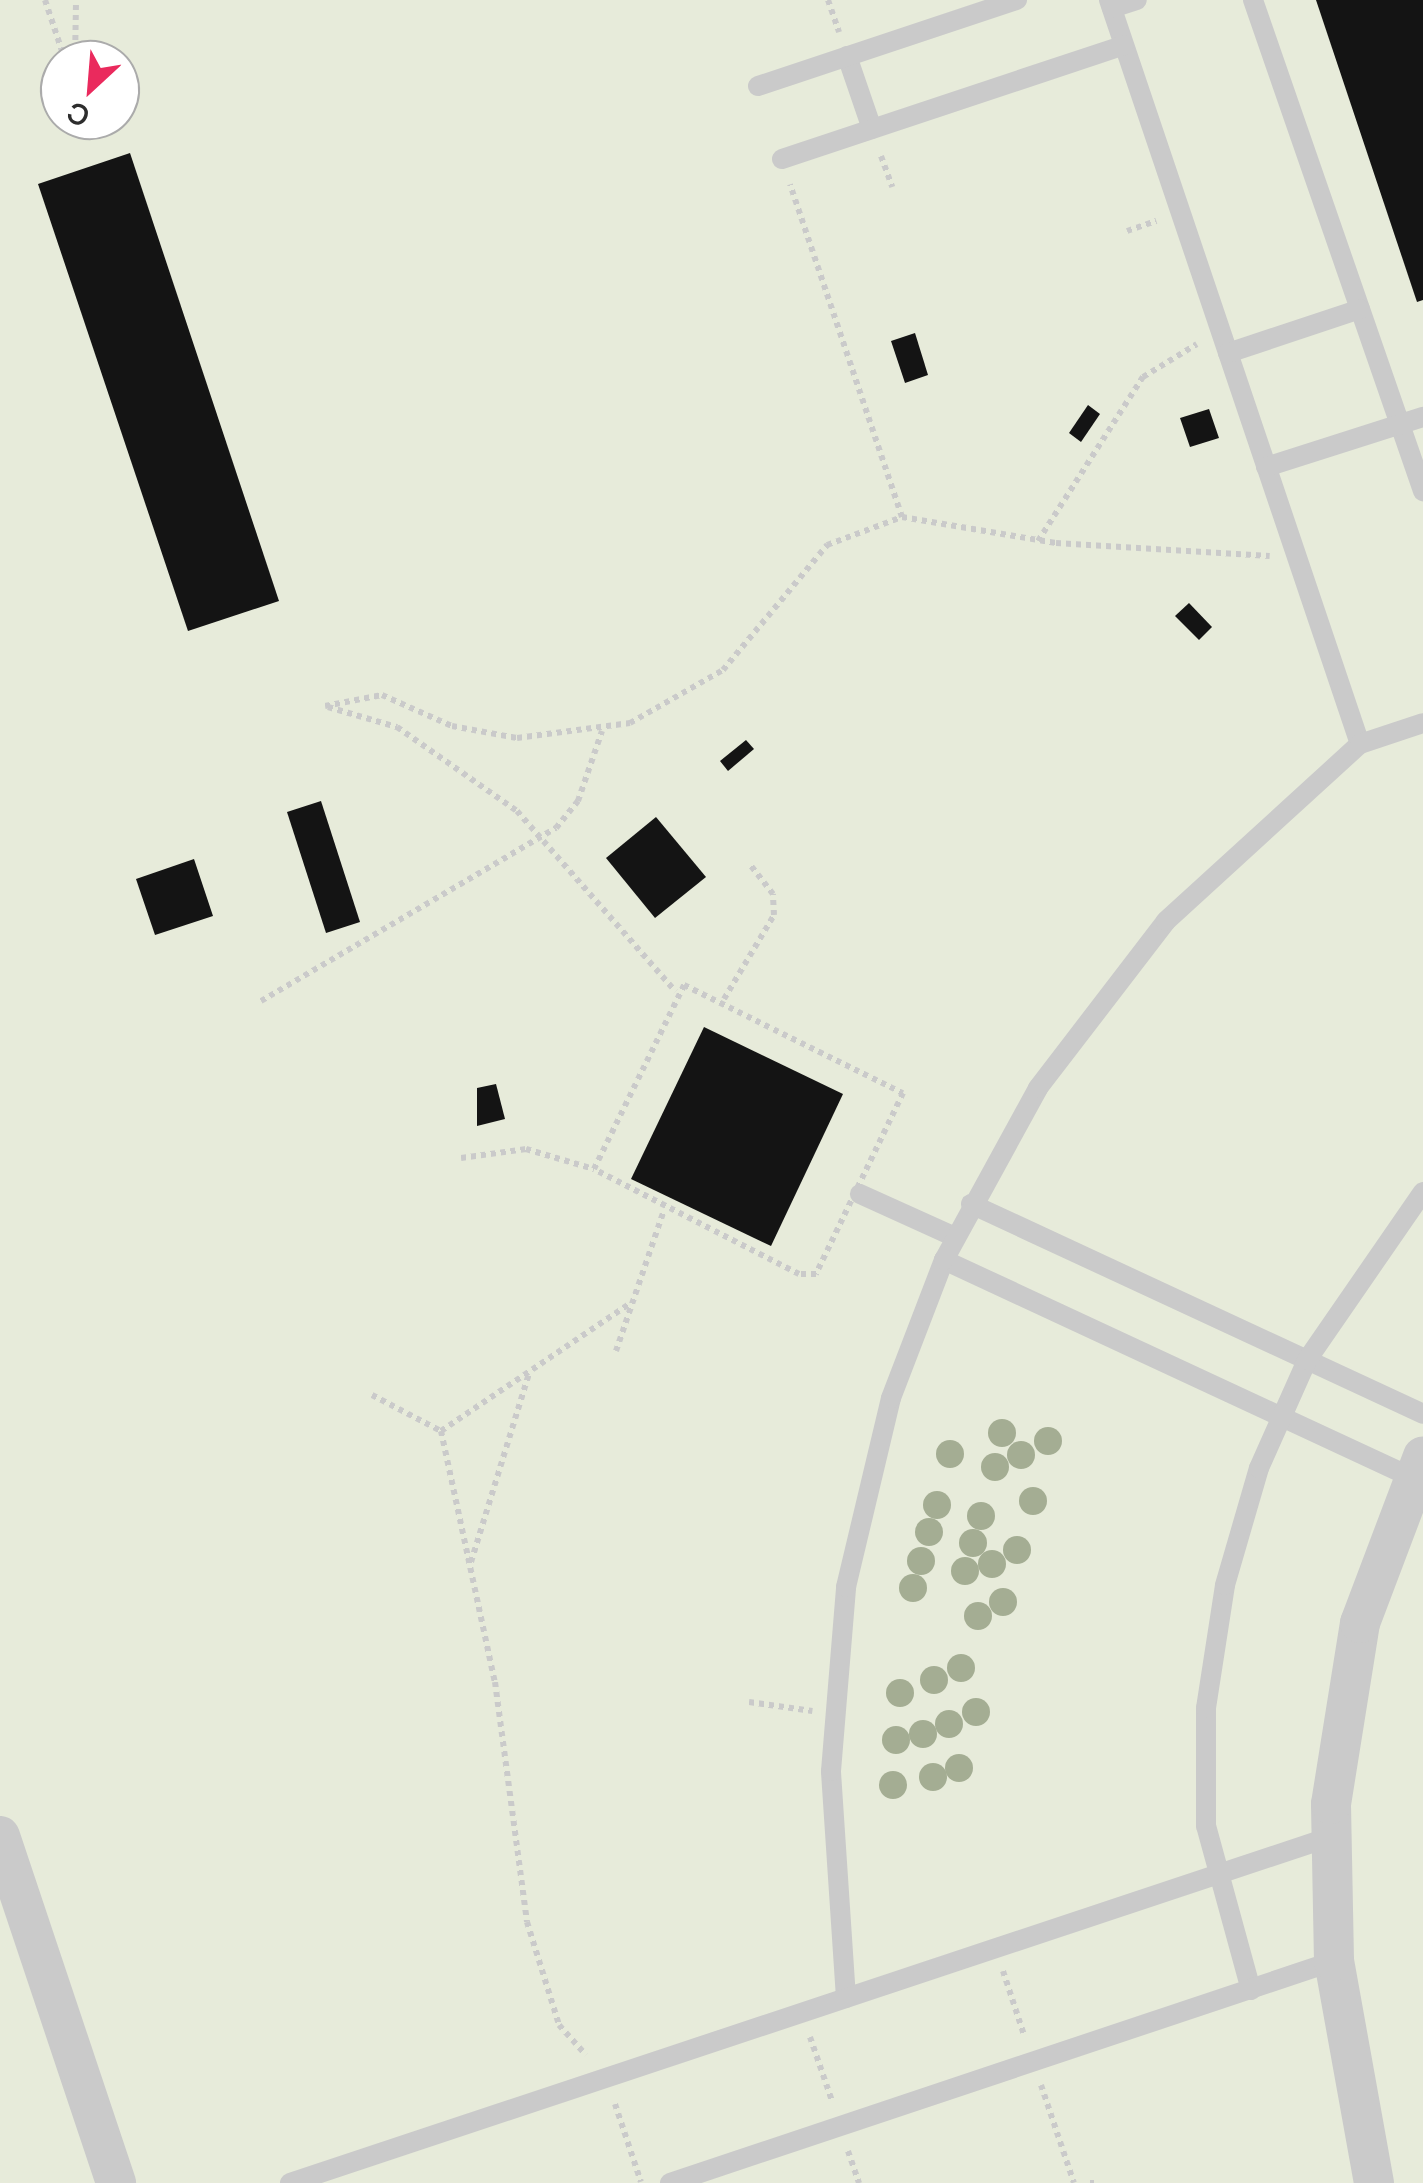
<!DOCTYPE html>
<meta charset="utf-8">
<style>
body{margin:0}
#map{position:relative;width:1423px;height:2183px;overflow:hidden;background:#fff;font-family:Manrope,sans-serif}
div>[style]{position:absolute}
.green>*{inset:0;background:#e7ebda}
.building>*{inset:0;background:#141414}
.path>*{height:6px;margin-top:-3px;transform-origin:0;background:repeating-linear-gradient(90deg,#cacaca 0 5px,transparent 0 10px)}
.lane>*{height:20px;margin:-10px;padding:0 10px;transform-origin:10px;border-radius:10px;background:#cacaca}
.street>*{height:40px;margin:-20px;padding:0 20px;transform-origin:20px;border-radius:20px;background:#cacaca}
.trees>*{width:28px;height:28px;margin:-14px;border-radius:50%;background:#a4ad93}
span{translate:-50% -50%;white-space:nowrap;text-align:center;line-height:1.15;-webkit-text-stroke:10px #fff;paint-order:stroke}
.north{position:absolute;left:40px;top:40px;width:100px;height:100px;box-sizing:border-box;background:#fff;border:2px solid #ababab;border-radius:50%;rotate:206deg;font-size:28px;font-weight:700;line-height:40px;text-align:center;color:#2d2d2d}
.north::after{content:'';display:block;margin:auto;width:35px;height:45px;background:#ea2a5d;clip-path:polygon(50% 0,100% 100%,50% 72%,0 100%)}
</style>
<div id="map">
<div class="green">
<i style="clip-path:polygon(evenodd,0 0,1423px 0,1423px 2183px,0 2183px,0 0,60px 60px,120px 60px,120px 120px,60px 120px,60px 60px)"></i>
</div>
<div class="building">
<i style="clip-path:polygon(1316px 0,1423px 0,1423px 300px,1417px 302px)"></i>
<i style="clip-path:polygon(130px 153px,279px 601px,188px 631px,38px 184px)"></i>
<i style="clip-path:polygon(915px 333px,928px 375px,905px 383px,891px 341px)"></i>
<i style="clip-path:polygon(1088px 405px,1100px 414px,1081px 442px,1069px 433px)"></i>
<i style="clip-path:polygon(1209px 409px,1219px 438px,1190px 447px,1180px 418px)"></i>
<i style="clip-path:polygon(1189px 603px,1212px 627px,1199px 640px,1175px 616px)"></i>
<i style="clip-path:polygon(746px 740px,754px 749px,728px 771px,720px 761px)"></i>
<i style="clip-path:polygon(321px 801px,360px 922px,326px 933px,287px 812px)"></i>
<i style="clip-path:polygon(656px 817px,706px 877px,655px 918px,606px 858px)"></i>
<i style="clip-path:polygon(194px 859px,213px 916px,155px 935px,136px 879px)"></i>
<i style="clip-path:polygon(704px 1027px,843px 1094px,771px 1246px,631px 1179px)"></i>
<i style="clip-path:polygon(496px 1084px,505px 1119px,477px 1126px,477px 1088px)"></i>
</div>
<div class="path">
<i style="left:45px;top:0;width:63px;rotate:71.6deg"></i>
<i style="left:828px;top:0;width:34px;rotate:71deg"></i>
<i style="left:75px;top:60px;width:60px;rotate:-89deg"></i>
<i style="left:881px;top:156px;width:33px;rotate:70deg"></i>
<i style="left:1127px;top:231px;width:31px;rotate:-19deg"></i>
<i style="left:902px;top:517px;width:156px;rotate:9.6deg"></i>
<i style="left:1056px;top:543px;width:214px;rotate:3.5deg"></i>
<i style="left:1038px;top:541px;width:195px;rotate:-57.4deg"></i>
<i style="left:1143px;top:377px;width:63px;rotate:-31.4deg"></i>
<i style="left:325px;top:706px;width:58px;rotate:-10.9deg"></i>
<i style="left:382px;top:695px;width:77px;rotate:23.9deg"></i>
<i style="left:452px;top:726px;width:66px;rotate:10.5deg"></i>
<i style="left:517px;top:738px;width:114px;rotate:-7.6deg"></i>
<i style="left:630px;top:723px;width:107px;rotate:-29.7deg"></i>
<i style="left:723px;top:670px;width:163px;rotate:-50.2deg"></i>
<i style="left:827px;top:545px;width:80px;rotate:-20.5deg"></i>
<i style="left:902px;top:517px;width:351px;rotate:-108.6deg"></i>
<i style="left:328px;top:707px;width:72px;rotate:16.2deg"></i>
<i style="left:397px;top:727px;width:146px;rotate:35deg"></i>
<i style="left:517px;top:811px;width:240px;rotate:48.7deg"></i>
<i style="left:684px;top:985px;width:244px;rotate:26.3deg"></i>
<i style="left:903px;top:1093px;width:201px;rotate:115.7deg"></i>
<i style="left:816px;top:1274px;width:17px;rotate:180deg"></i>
<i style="left:799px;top:1274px;width:230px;rotate:-152.9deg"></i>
<i style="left:594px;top:1169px;width:205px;rotate:-63.9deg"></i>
<i style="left:724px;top:999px;width:98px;rotate:-59.2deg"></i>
<i style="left:774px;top:915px;width:21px;rotate:-93deg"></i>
<i style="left:773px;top:894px;width:37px;rotate:-128deg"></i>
<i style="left:261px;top:1001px;width:342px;rotate:-30.4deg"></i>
<i style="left:556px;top:828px;width:35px;rotate:-51deg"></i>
<i style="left:578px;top:801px;width:74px;rotate:-71.1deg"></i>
<i style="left:461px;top:1158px;width:66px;rotate:-7.9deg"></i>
<i style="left:526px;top:1149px;width:71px;rotate:16.4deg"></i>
<i style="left:616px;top:1351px;width:149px;rotate:-71.2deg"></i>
<i style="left:372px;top:1395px;width:78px;rotate:27.6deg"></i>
<i style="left:441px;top:1431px;width:257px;rotate:77.9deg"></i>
<i style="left:495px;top:1682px;width:242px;rotate:82.4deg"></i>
<i style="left:527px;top:1922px;width:108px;rotate:72.7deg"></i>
<i style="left:559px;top:2025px;width:40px;rotate:48deg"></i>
<i style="left:441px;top:1431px;width:227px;rotate:-34deg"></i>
<i style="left:471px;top:1562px;width:198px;rotate:-72.9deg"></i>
<i style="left:749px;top:1702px;width:64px;rotate:8.1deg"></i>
<i style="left:1003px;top:1971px;width:67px;rotate:71.8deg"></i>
<i style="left:810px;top:2037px;width:68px;rotate:71deg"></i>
<i style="left:1041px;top:2085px;width:103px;rotate:71.4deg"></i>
<i style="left:615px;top:2104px;width:82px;rotate:71.6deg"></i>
<i style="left:848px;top:2151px;width:34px;rotate:71deg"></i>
<i style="left:1090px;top:2183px;width:4px"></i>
</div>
<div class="lane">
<i style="left:1109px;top:0;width:785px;rotate:71.36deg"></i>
<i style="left:1253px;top:0;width:520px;rotate:70.9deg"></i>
<i style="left:1112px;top:8px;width:26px;rotate:-18deg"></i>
<i style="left:847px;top:56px;width:77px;rotate:71.1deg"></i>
<i style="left:758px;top:86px;width:273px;rotate:-18.4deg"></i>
<i style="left:782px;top:159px;width:360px;rotate:-18.4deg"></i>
<i style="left:1228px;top:353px;width:139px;rotate:-18.4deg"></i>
<i style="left:1266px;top:467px;width:165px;rotate:-17.7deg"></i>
<i style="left:860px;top:1194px;width:104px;rotate:24.4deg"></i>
<i style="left:971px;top:1204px;width:498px;rotate:24.9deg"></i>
<i style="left:944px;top:1260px;width:517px;rotate:24.93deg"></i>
<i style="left:1251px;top:1990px;width:170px;rotate:-105.3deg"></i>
<i style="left:1206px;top:1826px;width:118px;rotate:-90deg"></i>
<i style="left:1206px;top:1708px;width:124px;rotate:-81.2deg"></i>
<i style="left:1225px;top:1585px;width:122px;rotate:-73.8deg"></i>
<i style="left:1259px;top:1468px;width:118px;rotate:-66deg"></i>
<i style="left:1307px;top:1360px;width:204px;rotate:-55.4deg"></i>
<i style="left:846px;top:1998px;width:227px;rotate:-93.8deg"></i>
<i style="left:831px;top:1771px;width:185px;rotate:-85.3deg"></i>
<i style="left:846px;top:1587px;width:194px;rotate:-76.6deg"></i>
<i style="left:891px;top:1398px;width:148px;rotate:-69deg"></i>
<i style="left:944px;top:1260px;width:196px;rotate:-61.3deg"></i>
<i style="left:1038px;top:1088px;width:210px;rotate:-52.5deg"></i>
<i style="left:1166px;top:921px;width:263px;rotate:-42.4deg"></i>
<i style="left:1360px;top:744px;width:66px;rotate:-18.4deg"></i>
<i style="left:290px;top:2183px;width:1096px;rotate:-18.4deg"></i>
<i style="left:670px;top:2183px;width:700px;rotate:-18.49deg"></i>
</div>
<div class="street">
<i style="left:0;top:1836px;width:366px;rotate:71.5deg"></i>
<i style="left:1374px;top:2183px;width:226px;rotate:-100.2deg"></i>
<i style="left:1334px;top:1961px;width:157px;rotate:-91.1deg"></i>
<i style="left:1331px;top:1804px;width:183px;rotate:-80.9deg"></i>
<i style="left:1360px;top:1623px;width:178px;rotate:-69.3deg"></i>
</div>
<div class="trees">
<i style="left:1002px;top:1433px"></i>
<i style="left:1048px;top:1441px"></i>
<i style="left:950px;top:1454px"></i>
<i style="left:1021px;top:1455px"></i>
<i style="left:995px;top:1467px"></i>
<i style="left:1033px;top:1501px"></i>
<i style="left:937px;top:1505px"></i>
<i style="left:981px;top:1516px"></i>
<i style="left:929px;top:1532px"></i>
<i style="left:973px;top:1543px"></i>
<i style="left:1017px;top:1550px"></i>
<i style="left:921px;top:1561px"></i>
<i style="left:992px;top:1564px"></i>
<i style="left:965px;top:1571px"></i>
<i style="left:913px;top:1588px"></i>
<i style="left:1003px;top:1602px"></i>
<i style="left:978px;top:1616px"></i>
<i style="left:961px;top:1668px"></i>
<i style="left:934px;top:1680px"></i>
<i style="left:900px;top:1693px"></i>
<i style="left:976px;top:1712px"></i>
<i style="left:949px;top:1724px"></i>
<i style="left:923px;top:1734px"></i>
<i style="left:896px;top:1740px"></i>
<i style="left:959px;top:1768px"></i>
<i style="left:933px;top:1777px"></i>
<i style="left:893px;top:1785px"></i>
</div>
<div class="north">С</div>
</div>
